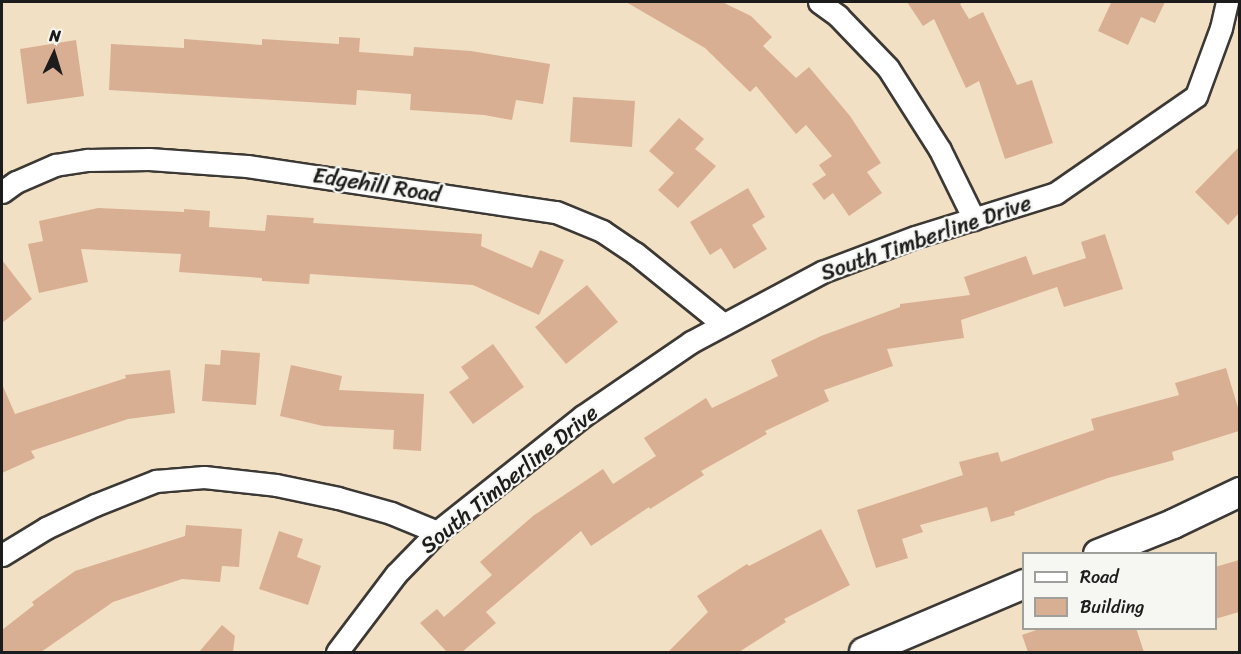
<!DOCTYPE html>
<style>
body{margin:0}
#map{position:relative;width:1241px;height:654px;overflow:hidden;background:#f1e0c3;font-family:Sriracha,sans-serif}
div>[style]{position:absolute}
.building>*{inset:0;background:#d9af94}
.roads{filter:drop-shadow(2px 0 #3c3935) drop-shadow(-2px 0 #3c3935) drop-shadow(0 2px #3c3935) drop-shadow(0 -2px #3c3935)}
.street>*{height:21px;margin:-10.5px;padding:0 10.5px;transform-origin:10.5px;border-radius:10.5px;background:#fff}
.secondary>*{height:28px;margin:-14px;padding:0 14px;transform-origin:14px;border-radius:14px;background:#fff}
span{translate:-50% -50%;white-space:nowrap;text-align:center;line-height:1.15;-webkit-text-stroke:4.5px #f6f6f2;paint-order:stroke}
.street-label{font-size:22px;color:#1c1c1c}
.frame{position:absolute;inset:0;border:3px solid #1c1c1c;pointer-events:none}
.legend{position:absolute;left:1022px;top:552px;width:195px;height:78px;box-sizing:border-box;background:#f6f6f2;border:2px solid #9f9f9c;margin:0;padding:8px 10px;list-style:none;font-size:18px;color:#1c1c1c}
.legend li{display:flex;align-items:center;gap:12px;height:30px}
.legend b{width:30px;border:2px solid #9f9f9c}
.north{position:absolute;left:24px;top:24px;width:60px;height:60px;-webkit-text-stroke:4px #f6f6f2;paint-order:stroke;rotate:4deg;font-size:16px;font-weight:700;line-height:24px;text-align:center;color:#1c1c1c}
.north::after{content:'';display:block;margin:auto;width:21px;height:27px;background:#1c1c1c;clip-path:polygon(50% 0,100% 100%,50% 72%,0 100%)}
</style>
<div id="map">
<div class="building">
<i style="clip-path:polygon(626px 2px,722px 2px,751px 16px,772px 37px,763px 46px,796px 78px,809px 67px,850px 116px,881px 163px,867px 172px,882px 193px,849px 216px,833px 193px,824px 200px,812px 184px,826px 175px,819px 165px,832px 156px,806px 125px,796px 134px,756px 86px,750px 92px,705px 48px)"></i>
<i style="clip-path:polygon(907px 2px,964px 2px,960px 4px,969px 19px,983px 12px,1017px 85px,1032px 80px,1053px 143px,1005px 159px,979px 81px,966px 88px,934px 19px,923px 26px)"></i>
<i style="clip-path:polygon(1108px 2px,1165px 2px,1155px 23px,1141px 17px,1128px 45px,1098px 31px,1111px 3px)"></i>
<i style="clip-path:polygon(339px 37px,360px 38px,359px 52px,413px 56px,414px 47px,471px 51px,550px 64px,543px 104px,516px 100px,512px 120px,484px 115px,410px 110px,411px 94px,357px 90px,356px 105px,109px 90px,111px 44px,184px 48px,184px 39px,262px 45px,262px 39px,339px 44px)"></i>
<i style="clip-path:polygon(76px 40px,84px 96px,27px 104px,20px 49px)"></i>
<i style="clip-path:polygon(573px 97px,635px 101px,632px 147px,570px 142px)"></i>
<i style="clip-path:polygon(679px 118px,704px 139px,695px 149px,716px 166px,678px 208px,658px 190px,674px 173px,649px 151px)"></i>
<i style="clip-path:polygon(1239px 147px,1239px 213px,1228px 225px,1195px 192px)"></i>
<i style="clip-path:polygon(748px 188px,765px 217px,752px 225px,767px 249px,734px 269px,721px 248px,710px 255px,690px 222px)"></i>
<i style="clip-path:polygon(98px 208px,184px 212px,184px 209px,210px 211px,209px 227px,265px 231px,267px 215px,314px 218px,313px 223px,482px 234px,481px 246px,532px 268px,540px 250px,564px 260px,539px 315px,473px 285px,310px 274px,309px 284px,262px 281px,262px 278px,179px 272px,181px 254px,81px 249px,88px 282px,39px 293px,28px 244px,43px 241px,39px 221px)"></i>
<i style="clip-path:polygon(1105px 234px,1123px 289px,1064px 307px,1057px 287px,961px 320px,964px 338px,887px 349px,893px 366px,824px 390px,829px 401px,765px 431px,767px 434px,701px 471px,704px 475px,650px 509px,649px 507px,591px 546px,581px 531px,486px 612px,496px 623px,462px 652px,447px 652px,420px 623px,437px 609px,444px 617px,492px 575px,480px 562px,533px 516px,603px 469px,613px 484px,656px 456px,644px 438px,706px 398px,712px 408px,778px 376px,771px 360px,821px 336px,900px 307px,900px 304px,970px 295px,964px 277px,1026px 256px,1033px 275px,1086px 258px,1081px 242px)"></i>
<i style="clip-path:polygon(2px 260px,32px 299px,2px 323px)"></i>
<i style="clip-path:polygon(587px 285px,618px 322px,566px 364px,535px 327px)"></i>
<i style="clip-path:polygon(493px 344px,524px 387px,473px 424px,449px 392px,469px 378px,461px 367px)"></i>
<i style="clip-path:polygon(221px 350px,260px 353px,256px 405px,202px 401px,205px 364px,220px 365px)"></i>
<i style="clip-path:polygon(291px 365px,342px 376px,339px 390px,424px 394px,421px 451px,393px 449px,394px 430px,323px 426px,280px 416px)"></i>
<i style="clip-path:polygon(1226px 368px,1239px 411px,1239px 431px,1172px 452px,1174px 460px,1108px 478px,1014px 512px,1015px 515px,991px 522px,987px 507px,920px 525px,923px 532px,902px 539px,908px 558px,876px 568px,857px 510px,963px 475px,959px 462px,998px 452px,1001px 462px,1094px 430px,1091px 419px,1179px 395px,1175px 383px)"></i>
<i style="clip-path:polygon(170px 370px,175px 413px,128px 419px,31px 451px,35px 458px,2px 473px,2px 384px,15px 414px,126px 378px,125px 375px)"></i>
<i style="clip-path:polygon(186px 525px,242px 529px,239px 567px,222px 566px,220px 582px,182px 579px,113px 602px,41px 652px,2px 652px,2px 630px,34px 605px,32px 602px,75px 571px,185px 536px)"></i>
<i style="clip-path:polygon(821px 529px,850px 585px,784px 619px,786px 622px,739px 652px,668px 652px,708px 612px,697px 596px,747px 564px,749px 566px)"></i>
<i style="clip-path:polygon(279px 531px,303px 539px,297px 557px,321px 566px,308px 605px,259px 589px)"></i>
<i style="clip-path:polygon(1239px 560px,1239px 612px,1215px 619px,1215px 567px)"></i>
<i style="clip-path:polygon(222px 625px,235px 636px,233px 652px,199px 652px)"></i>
<i style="clip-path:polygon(1042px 628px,1136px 628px,1144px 652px,1028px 652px,1022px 635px)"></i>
</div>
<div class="roads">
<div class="street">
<i style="left:819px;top:2px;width:24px;rotate:36deg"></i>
<i style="left:838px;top:16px;width:72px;rotate:46.1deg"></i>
<i style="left:888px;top:68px;width:97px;rotate:57.6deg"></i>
<i style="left:940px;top:150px;width:77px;rotate:63.8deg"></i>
<i style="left:2px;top:192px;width:17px;rotate:-36deg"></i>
<i style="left:16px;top:182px;width:43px;rotate:-23.6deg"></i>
<i style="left:55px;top:165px;width:33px;rotate:-9deg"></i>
<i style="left:88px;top:160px;width:61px;rotate:-0.9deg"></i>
<i style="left:149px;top:159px;width:98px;rotate:4.1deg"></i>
<i style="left:247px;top:166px;width:312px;rotate:8.5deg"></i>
<i style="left:556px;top:212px;width:50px;rotate:22.4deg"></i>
<i style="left:602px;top:231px;width:40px;rotate:34deg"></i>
<i style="left:635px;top:253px;width:113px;rotate:38.9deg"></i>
<i style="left:2px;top:555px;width:52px;rotate:-31.5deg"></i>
<i style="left:46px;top:528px;width:54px;rotate:-25.1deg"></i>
<i style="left:95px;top:505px;width:66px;rotate:-21.5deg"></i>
<i style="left:156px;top:481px;width:48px;rotate:-4.8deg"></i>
<i style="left:204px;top:477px;width:72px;rotate:6.3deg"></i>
<i style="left:276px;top:485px;width:63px;rotate:11.8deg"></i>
<i style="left:338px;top:498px;width:55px;rotate:15.8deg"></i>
<i style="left:391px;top:513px;width:50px;rotate:22.4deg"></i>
<i style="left:337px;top:652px;width:98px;rotate:-52.9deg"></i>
<i style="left:396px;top:574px;width:59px;rotate:-45.7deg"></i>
<i style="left:437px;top:532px;width:186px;rotate:-38.5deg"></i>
<i style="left:583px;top:416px;width:131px;rotate:-34.4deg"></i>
<i style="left:691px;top:342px;width:149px;rotate:-28.1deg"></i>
<i style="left:822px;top:272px;width:99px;rotate:-20.6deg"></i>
<i style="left:915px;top:237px;width:148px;rotate:-17.3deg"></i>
<i style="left:1056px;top:193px;width:170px;rotate:-34.7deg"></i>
<i style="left:1196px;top:96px;width:72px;rotate:-69.8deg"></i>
<i style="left:1221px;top:28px;width:27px;rotate:-77deg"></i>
</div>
<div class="secondary">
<i style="left:1098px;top:554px;width:81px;rotate:-21.8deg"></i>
<i style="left:1173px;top:524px;width:74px;rotate:-25.5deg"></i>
<i style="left:864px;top:652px;width:174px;rotate:-23deg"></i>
</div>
</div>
<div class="street-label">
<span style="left:377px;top:185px;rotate:9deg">Edgehill Road</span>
<span style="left:926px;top:238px;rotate:-19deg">South Timberline Drive</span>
<span style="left:509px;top:479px;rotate:-39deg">South Timberline Drive</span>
</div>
<div class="frame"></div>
<ul class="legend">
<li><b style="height:8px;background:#fff"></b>Road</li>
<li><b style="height:16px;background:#d9af94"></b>Building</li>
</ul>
<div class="north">N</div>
</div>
